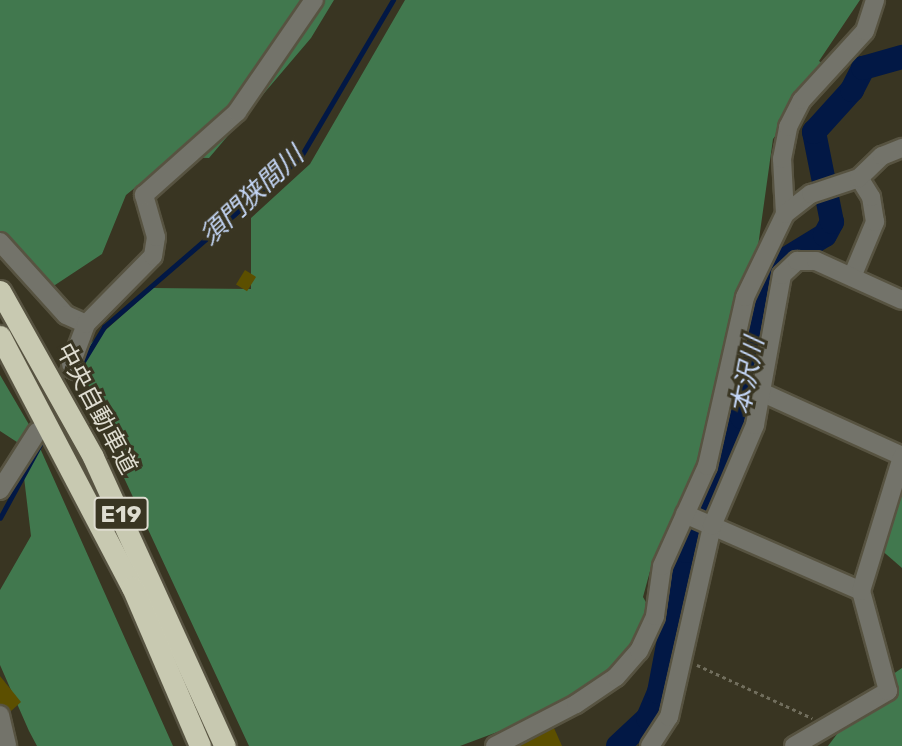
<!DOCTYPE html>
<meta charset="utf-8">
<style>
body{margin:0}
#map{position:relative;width:902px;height:746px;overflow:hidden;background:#393522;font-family:Rubik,"Noto Sans JP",sans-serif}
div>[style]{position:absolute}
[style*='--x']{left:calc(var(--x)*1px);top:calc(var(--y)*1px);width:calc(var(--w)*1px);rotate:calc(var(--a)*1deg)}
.forest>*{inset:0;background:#41784e}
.stream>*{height:4.5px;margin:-2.25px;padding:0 2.25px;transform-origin:2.25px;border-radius:2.25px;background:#021845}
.river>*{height:24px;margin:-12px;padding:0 12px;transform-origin:12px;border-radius:12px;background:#021845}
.building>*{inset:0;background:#5c4f00;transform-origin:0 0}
.minor-tunnel>*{height:18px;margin-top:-9px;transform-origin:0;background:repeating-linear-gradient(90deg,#524e3c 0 18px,transparent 0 27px)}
.path>*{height:2.5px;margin-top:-1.25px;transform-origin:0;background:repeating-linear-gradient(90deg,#716e5d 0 3.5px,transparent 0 7px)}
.roads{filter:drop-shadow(2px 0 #575341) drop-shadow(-2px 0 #575341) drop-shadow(0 2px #575341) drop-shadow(0 -2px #575341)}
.minor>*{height:18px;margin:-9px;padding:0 9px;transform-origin:9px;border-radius:9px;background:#73736a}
.highway>*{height:21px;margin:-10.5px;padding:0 10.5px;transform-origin:10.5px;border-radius:10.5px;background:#c8c9b1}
span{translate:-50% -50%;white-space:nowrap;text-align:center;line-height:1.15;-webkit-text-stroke:6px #393522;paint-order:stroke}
.shield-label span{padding:2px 5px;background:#393522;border:2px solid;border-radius:5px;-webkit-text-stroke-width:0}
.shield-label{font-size:23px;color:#dedcd0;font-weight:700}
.street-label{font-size:24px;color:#dedcd0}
.water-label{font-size:26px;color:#c4d6f6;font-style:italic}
</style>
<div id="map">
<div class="forest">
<i style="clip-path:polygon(0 0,334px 0,311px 38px,209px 158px,173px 157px,126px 195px,102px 254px,49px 289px,0 240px)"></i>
<i style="clip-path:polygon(405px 0,860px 0,819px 61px,828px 67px,773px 139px,754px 275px,697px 464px,653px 560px,643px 597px,655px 618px,641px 653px,577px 702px,460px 746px,249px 746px,91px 407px,82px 351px,153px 288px,251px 289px,251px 218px,310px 164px)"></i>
<i style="clip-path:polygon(0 375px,31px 428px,173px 746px,37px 746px,29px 731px,0 665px,0 590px,31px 536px,20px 444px,0 431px)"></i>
<i style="clip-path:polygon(902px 460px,902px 568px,879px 548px)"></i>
<i style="clip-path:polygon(902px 668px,902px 746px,828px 746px,871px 689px)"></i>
</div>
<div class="stream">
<i style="--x:79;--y:368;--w:48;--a:-58.6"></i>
<i style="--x:104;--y:327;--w:259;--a:-40.8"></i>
<i style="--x:300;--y:158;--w:183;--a:-59.5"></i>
<i style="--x:0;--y:518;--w:88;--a:-61.4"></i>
</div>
<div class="river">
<i style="--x:618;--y:746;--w:41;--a:-43"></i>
<i style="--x:648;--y:718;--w:28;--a:-67"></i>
<i style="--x:659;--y:692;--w:144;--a:-79.2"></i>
<i style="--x:686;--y:551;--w:145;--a:-67.3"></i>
<i style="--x:742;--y:417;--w:134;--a:-80.1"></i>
<i style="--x:765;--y:285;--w:23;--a:-61"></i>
<i style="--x:776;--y:265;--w:57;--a:-31.5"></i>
<i style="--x:825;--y:235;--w:15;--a:-62"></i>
<i style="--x:832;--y:222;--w:92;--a:-101.3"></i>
<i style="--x:814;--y:132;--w:57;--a:-47.9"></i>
<i style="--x:852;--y:90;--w:25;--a:-63"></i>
<i style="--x:863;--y:68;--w:41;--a:-15.8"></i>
</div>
<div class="building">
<i style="left:245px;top:270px;width:13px;height:17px;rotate:32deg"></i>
<i style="clip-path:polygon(0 676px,21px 702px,11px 711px,0 704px)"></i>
<i style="clip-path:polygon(554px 728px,562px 746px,520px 746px)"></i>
</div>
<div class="minor-tunnel">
<i style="--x:40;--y:426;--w:69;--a:-63.4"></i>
</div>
<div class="path">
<i style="--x:697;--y:665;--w:127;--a:24.7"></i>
</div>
<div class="roads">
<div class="minor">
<i style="--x:785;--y:214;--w:55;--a:-93.1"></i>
<i style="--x:782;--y:159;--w:33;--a:-79"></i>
<i style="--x:788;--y:127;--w:30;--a:-63"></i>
<i style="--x:802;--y:100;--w:93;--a:-47.6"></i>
<i style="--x:865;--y:31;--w:33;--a:-72"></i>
<i style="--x:0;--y:242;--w:98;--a:47.9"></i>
<i style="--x:66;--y:315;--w:22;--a:24"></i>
<i style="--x:852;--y:277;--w:60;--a:-67.3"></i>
<i style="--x:875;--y:222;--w:25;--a:-99"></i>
<i style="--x:871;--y:197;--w:22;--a:-122"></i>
<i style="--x:71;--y:364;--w:43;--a:-69.4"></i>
<i style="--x:86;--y:324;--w:95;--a:-45.4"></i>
<i style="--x:153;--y:256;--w:19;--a:-81"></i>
<i style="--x:156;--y:237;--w:44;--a:-105.9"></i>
<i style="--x:144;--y:195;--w:125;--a:-41.7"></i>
<i style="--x:237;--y:112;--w:136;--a:-55.5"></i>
<i style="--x:761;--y:392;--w:155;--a:24.4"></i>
<i style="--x:0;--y:490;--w:69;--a:-57.5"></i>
<i style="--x:685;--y:514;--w:192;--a:23.6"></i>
<i style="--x:0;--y:715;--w:32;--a:77"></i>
<i style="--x:495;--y:746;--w:91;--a:-27.4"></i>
<i style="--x:576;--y:704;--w:48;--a:-34"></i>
<i style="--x:616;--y:677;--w:35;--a:-49"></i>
<i style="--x:639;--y:651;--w:38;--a:-65"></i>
<i style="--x:655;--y:616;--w:50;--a:-82"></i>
<i style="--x:662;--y:566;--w:110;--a:-65.8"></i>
<i style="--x:707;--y:466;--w:173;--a:-77.3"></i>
<i style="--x:745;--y:297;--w:92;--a:-64.3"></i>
<i style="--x:785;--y:214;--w:33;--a:-38"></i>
<i style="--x:811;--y:194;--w:51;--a:-18.4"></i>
<i style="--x:859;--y:178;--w:32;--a:-44"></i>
<i style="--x:882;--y:156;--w:22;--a:-22"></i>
<i style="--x:650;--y:746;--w:35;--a:-57"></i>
<i style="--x:669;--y:717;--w:196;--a:-77.3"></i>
<i style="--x:712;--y:526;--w:110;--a:-66.9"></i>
<i style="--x:755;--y:425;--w:152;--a:-79.8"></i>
<i style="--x:782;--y:275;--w:21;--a:-43"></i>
<i style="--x:797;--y:261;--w:19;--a:0"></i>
<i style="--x:816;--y:261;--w:94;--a:24.4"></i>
<i style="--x:794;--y:746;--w:109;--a:-30.3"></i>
<i style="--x:888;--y:691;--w:104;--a:-105.1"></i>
<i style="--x:861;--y:591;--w:140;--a:-73"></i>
</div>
<div class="highway">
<i style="--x:0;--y:291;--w:190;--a:60.7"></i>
<i style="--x:93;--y:457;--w:318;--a:65.5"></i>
<i style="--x:0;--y:336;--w:284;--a:62.3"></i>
<i style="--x:132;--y:587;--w:173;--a:66.8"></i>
</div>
</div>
<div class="shield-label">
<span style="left:121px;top:514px">E19</span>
</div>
<div class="street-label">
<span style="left:96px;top:409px;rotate:62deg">中央自動車道</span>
</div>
<div class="water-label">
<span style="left:252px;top:196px;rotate:-43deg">須門狭間川</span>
<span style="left:748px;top:376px;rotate:-79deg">本沢川</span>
</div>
</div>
